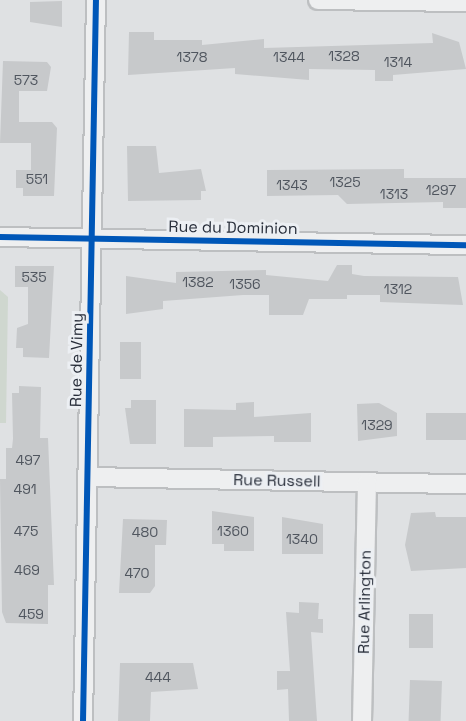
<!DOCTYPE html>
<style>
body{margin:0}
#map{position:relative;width:466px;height:721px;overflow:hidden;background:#dfe1e3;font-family:"Space Grotesk",sans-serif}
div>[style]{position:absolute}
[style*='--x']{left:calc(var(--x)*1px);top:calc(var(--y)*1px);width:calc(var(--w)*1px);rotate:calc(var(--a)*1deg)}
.green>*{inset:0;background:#cfd7cf}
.building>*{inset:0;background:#c7c9cb;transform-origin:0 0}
.roads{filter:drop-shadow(2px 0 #bdbfc1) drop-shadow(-2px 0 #bdbfc1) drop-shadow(0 2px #bdbfc1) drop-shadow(0 -2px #bdbfc1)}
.minor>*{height:18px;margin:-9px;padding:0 9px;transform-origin:9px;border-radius:9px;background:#eeeff0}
.cycleway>*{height:6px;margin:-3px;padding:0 3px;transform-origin:3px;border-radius:3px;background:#0057b8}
span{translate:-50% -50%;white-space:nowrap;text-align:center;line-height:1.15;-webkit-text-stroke:6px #eceff3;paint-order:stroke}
.number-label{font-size:14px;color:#50565f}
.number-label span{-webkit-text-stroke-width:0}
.street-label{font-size:16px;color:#282e3a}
</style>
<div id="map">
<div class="green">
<i style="clip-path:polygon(0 290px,8px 297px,6px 423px,0 423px)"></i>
</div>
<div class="building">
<i style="clip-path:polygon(62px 1px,62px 27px,30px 22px,30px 2px)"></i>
<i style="clip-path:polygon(129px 32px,154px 32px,154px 40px,202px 40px,202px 45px,264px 39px,264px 48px,433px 43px,432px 33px,459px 42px,466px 69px,393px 75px,393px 81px,375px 81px,375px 70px,309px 69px,309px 80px,235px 74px,235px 68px,128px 75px)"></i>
<i style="clip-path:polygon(3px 61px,47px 62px,51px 67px,47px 91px,19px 91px,19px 122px,52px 122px,57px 128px,54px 196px,23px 196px,23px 188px,16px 188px,16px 170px,31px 170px,31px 143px,0 143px)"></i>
<i style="clip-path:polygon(127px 146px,156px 146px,159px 173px,201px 169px,206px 191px,201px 191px,201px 200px,128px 201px)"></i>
<i style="clip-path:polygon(404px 169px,404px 178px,466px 178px,466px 208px,443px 208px,443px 202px,347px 204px,338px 195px,267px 196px,267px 170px)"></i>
<i style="clip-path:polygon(337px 265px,352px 265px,352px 274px,364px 276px,458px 277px,463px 305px,380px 302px,380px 295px,347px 295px,347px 299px,309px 299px,303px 315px,269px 315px,269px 295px,243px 295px,163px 301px,163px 309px,126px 314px,126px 276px,176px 283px,176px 272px,266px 270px,266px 275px,328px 281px)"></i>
<i style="clip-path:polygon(15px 266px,54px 266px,49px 358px,23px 357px,23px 348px,16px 348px,17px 328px,28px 324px,28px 287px,15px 287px)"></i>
<i style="left:120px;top:342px;width:21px;height:37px"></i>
<i style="clip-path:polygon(19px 386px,41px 387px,40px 438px,48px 438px,54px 585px,48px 585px,48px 624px,6px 623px,2px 612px,0 479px,6px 479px,6px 448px,12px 448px,13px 439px,12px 393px,19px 393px)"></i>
<i style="clip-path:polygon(131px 400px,156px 400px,156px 444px,130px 444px,125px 408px,131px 408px)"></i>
<i style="clip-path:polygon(254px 402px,254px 417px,311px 413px,311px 442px,274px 442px,274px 436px,213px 437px,213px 447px,184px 447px,184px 409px,236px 410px,236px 403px)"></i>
<i style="clip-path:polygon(379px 403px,397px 413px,397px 436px,358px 441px,357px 404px)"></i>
<i style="left:426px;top:413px;width:40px;height:27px"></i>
<i style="clip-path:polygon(212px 511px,254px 517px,254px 551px,224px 551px,224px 544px,212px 544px)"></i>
<i style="clip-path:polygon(435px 512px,436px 517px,466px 517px,466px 568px,411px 571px,405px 545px,411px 513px)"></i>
<i style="clip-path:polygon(282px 517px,323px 524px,323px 554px,282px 554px)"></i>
<i style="clip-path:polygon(123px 519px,167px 520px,166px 545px,155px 545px,155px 586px,150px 593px,119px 593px)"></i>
<i style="clip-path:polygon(299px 602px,319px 603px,318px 619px,323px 619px,323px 633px,311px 632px,317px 721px,289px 721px,288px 689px,277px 690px,277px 671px,290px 671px,286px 612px,299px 613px)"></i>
<i style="left:409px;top:614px;width:24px;height:34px"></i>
<i style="clip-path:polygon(120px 663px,193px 663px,198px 689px,151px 692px,150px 721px,118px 721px)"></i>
<i style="left:410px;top:680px;width:32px;height:41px;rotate:2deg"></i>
</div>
<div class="roads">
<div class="minor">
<i style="--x:318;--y:0;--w:148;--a:0.8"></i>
<i style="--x:0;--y:237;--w:466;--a:1"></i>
<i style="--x:89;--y:477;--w:377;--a:1.1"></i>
<i style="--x:83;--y:721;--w:721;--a:-88.97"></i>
<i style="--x:362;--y:721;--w:238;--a:-88.8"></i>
</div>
</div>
<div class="cycleway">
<i style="--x:0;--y:237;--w:466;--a:1"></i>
<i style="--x:83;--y:721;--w:721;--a:-88.97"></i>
</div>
<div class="number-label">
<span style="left:344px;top:56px">1328</span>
<span style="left:192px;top:57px">1378</span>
<span style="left:289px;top:57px">1344</span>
<span style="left:398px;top:62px">1314</span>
<span style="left:26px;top:80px">573</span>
<span style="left:37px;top:179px">551</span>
<span style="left:345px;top:182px">1325</span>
<span style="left:292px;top:185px">1343</span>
<span style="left:441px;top:190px">1297</span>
<span style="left:394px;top:194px">1313</span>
<span style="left:34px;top:277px">535</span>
<span style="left:198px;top:282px">1382</span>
<span style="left:245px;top:284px">1356</span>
<span style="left:398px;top:289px">1312</span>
<span style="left:377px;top:425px">1329</span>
<span style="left:28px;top:460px">497</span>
<span style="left:25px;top:489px">491</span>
<span style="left:26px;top:531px">475</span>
<span style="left:233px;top:531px">1360</span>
<span style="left:145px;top:532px">480</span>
<span style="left:302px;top:539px">1340</span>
<span style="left:27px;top:570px">469</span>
<span style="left:137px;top:573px">470</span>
<span style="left:31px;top:614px">459</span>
<span style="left:158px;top:677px">444</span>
</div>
<div class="street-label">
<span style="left:233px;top:228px;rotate:1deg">Rue du Dominion</span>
<span style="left:77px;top:360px;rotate:-89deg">Rue de Vimy</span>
<span style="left:277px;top:481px;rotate:1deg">Rue Russell</span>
<span style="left:365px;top:602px;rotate:-89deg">Rue Arlington</span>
</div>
</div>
